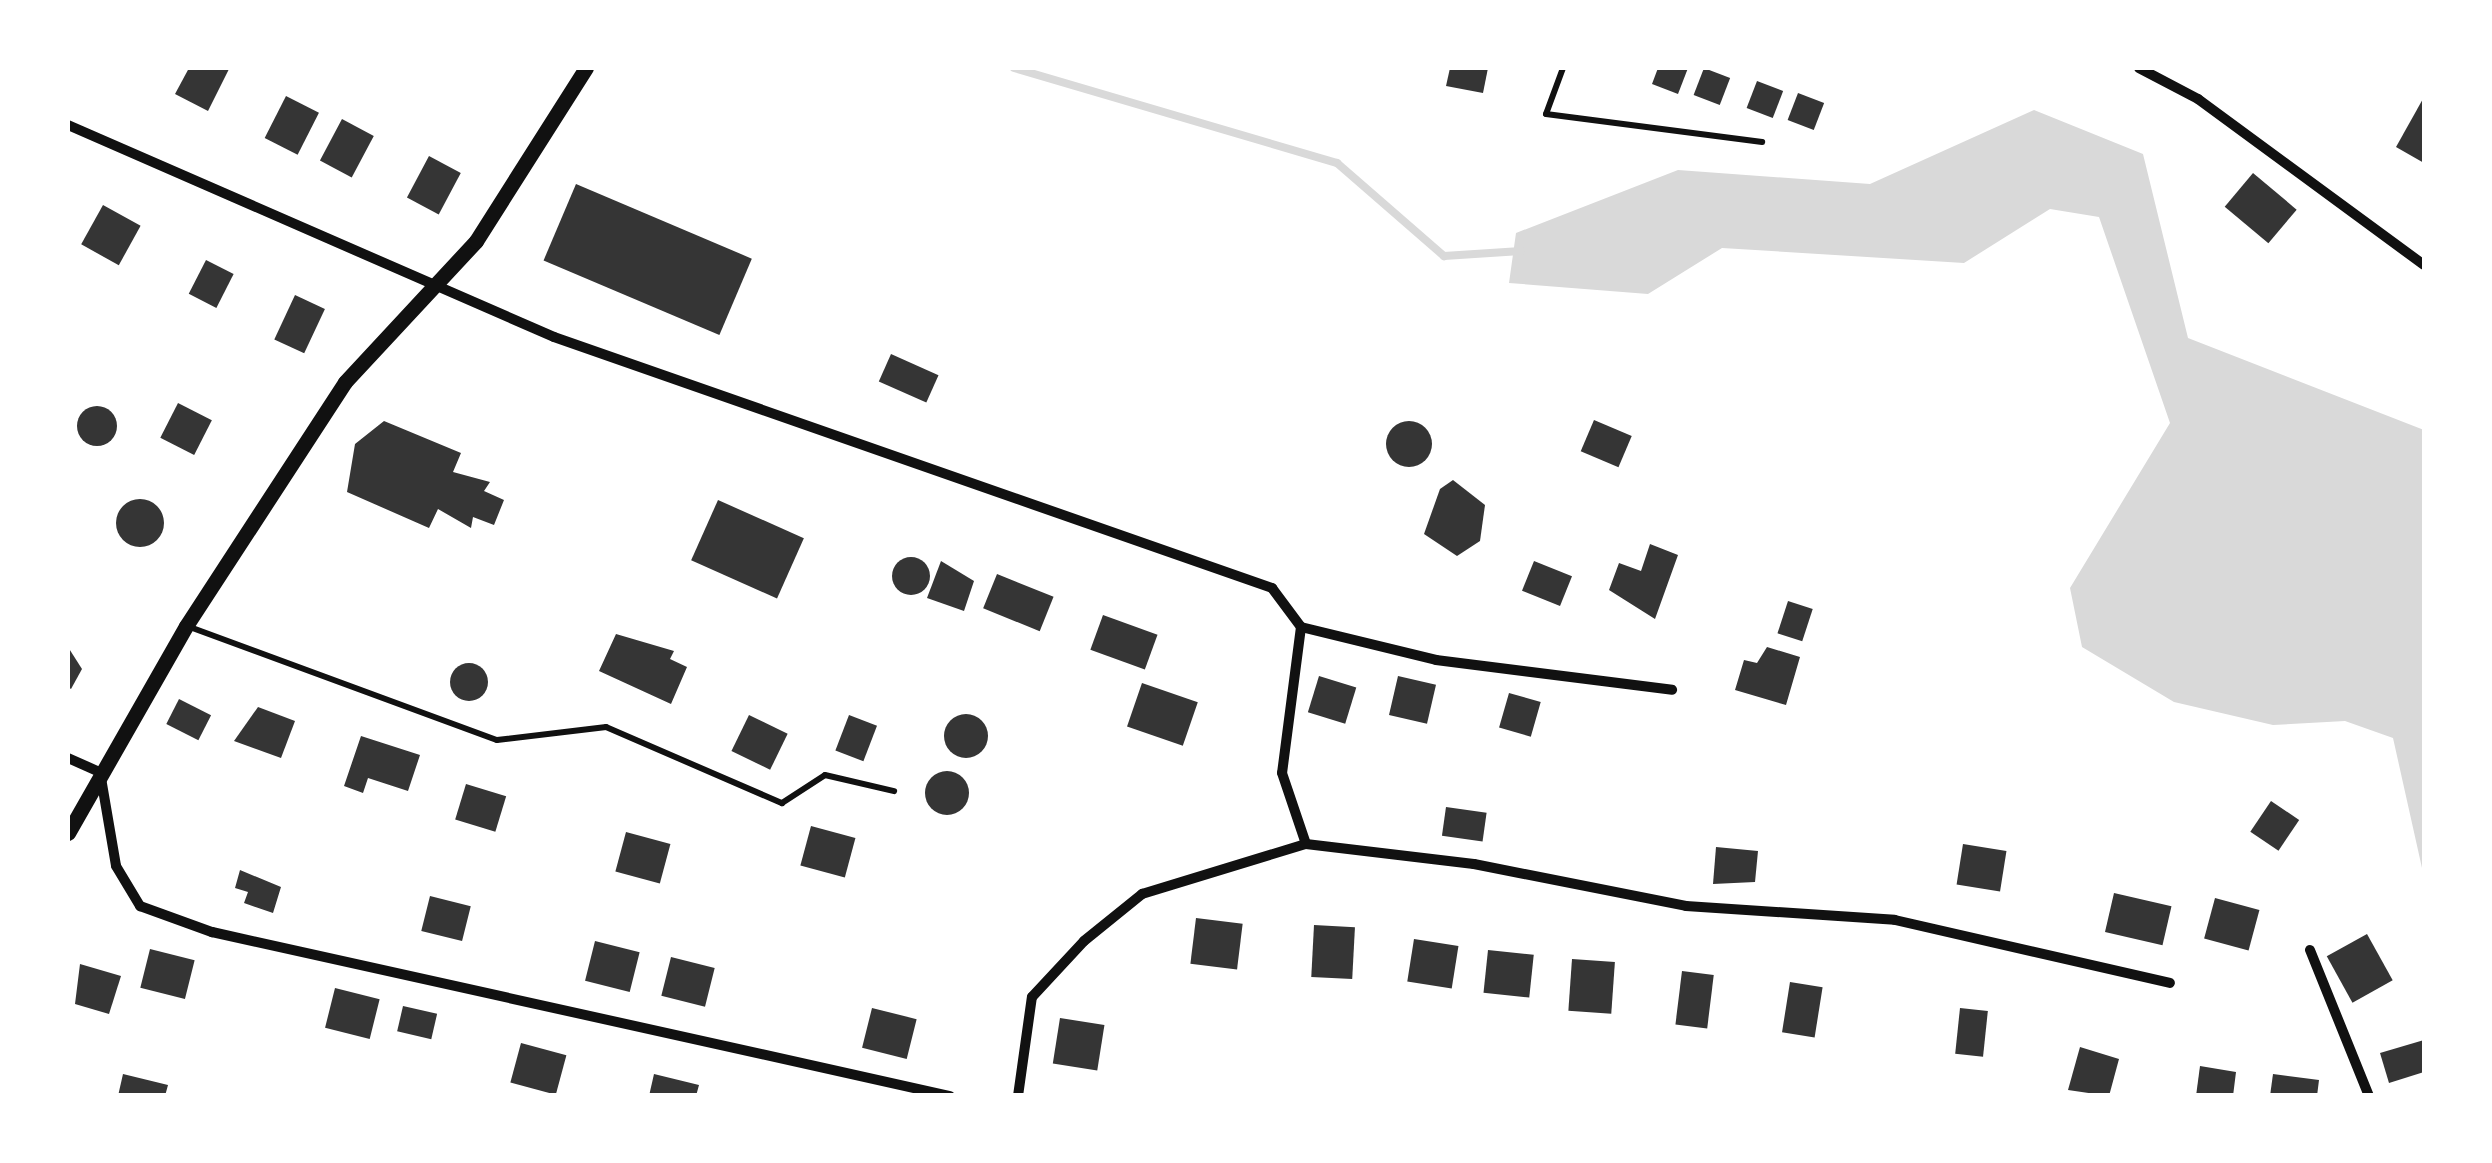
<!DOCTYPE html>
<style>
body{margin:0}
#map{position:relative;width:2492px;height:1163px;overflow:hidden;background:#fff;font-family:"Noto Sans",sans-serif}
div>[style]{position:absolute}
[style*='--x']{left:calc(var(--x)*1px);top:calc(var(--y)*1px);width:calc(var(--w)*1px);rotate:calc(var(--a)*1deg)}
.water>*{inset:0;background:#d9d9d9}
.stream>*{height:8px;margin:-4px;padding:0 4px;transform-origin:4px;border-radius:4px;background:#d9d9d9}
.building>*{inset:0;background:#353535;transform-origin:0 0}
.round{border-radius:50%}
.service>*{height:6px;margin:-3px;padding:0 3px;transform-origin:3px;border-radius:3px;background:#111}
.minor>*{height:10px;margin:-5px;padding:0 5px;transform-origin:5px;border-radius:5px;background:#111}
.tertiary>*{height:15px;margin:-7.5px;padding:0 7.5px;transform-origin:7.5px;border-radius:7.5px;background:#111}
span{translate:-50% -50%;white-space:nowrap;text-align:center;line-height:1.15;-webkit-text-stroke:10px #fff;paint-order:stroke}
.frame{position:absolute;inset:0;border:70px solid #fff;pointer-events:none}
</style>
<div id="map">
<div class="water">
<i style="clip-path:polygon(2034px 110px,2143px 154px,2188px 338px,2424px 430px,2424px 877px,2393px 738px,2345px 721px,2273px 725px,2174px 702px,2082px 647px,2070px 588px,2170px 423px,2099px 217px,2050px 209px,1964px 263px,1722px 248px,1648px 294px,1509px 283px,1516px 233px,1678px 170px,1870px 184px)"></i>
</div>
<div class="stream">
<i style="--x:1014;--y:68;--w:337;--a:16.4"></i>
<i style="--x:1337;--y:163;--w:142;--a:41"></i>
<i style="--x:1444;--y:256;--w:77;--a:-3.7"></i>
</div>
<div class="building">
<i style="clip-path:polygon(189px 68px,229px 69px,208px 111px,175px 94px)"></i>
<i style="clip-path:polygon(1450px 68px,1488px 68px,1483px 93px,1446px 86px)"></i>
<i style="clip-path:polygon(1658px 68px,1688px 68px,1678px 94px,1652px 84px)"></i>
<i style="left:1704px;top:68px;width:28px;height:29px;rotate:21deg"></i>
<i style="left:1757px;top:81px;width:28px;height:29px;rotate:21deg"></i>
<i style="left:1798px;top:93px;width:28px;height:29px;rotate:21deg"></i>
<i style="left:286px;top:96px;width:37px;height:47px;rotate:27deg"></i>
<i style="clip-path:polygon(2424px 97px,2424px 163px,2396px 147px)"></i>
<i style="left:342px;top:119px;width:36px;height:47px;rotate:28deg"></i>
<i style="left:429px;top:156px;width:36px;height:47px;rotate:28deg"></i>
<i style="left:2253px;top:173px;width:57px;height:44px;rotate:40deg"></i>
<i style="left:576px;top:184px;width:191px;height:83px;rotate:23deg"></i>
<i style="left:103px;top:205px;width:43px;height:45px;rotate:29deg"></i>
<i style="left:206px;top:260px;width:31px;height:38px;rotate:27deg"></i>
<i style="left:295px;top:295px;width:33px;height:49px;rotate:25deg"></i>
<i style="left:891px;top:354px;width:52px;height:30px;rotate:24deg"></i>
<i style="left:178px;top:403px;width:38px;height:39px;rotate:27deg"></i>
<i class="round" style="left:77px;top:406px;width:40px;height:40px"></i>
<i style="left:1594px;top:420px;width:41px;height:34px;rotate:23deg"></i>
<i class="round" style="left:1386px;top:421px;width:46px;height:46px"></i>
<i style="clip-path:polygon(384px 421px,461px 453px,453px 472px,490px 482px,484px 491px,504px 500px,494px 525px,473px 517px,471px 528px,438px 509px,429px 528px,347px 492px,355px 444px)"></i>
<i style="clip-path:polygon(1453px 480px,1485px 505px,1480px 541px,1457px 556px,1424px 534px,1440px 489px)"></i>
<i class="round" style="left:116px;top:499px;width:48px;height:48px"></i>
<i style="left:718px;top:500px;width:94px;height:66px;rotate:24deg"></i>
<i style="clip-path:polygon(1650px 544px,1678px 555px,1655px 619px,1609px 590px,1619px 563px,1641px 571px)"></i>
<i class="round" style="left:892px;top:557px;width:38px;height:38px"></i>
<i style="clip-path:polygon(941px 561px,974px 581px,964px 611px,927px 598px)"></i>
<i style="left:1534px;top:561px;width:41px;height:32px;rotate:22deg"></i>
<i style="left:997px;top:574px;width:61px;height:37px;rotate:22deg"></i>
<i style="left:1788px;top:601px;width:26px;height:34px;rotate:18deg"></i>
<i style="left:1103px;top:615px;width:58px;height:37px;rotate:20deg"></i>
<i style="clip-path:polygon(616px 634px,674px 651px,670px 659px,687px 667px,671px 704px,599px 671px)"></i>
<i style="clip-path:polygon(68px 647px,82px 669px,71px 689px,68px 687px)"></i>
<i style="clip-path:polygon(1767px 647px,1800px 657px,1786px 705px,1735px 690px,1744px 660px,1757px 663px)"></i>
<i class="round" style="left:450px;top:663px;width:38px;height:38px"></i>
<i style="left:1319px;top:676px;width:39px;height:38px;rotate:17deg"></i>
<i style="left:1398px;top:676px;width:39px;height:40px;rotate:13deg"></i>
<i style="left:1142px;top:683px;width:59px;height:46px;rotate:19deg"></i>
<i style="left:1509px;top:693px;width:33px;height:36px;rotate:16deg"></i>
<i style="left:179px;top:699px;width:36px;height:28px;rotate:27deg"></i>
<i style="clip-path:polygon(258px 707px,295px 721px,281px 758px,234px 741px)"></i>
<i class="round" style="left:944px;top:714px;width:44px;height:44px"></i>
<i style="left:749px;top:715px;width:43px;height:40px;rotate:26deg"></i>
<i style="left:849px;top:715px;width:30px;height:38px;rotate:21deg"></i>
<i style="clip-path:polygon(361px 736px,420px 755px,408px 791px,368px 778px,363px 793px,344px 786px)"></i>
<i class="round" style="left:925px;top:771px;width:44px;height:44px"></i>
<i style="left:466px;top:784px;width:42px;height:37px;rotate:17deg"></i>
<i style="left:2271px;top:801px;width:34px;height:37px;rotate:34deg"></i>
<i style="left:1446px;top:807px;width:41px;height:29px;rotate:8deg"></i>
<i style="left:811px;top:826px;width:46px;height:41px;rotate:15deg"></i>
<i style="left:626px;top:832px;width:46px;height:41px;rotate:15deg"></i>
<i style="left:1963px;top:844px;width:44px;height:41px;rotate:9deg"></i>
<i style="clip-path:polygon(1716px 847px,1758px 851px,1755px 882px,1713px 884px)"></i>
<i style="clip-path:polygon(240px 870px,281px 887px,273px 913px,244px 903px,248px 892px,235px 888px)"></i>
<i style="left:2114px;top:893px;width:59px;height:40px;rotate:13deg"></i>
<i style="left:430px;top:896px;width:42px;height:36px;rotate:14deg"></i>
<i style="left:2215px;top:898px;width:46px;height:42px;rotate:15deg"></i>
<i style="left:1196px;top:918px;width:47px;height:46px;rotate:7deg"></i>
<i style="left:1314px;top:925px;width:41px;height:52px;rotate:3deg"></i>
<i style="left:2367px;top:934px;width:53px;height:46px;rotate:61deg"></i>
<i style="left:1414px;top:939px;width:45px;height:43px;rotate:9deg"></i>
<i style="left:595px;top:941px;width:46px;height:41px;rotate:14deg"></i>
<i style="left:150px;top:949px;width:46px;height:40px;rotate:14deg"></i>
<i style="left:1488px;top:950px;width:46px;height:43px;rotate:6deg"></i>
<i style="left:671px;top:957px;width:45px;height:40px;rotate:14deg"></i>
<i style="left:1572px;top:959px;width:43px;height:52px;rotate:4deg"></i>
<i style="clip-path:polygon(80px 964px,121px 976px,109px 1014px,75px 1004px)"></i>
<i style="left:1682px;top:971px;width:32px;height:54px;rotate:7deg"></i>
<i style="left:1790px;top:982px;width:33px;height:51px;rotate:9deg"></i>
<i style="left:335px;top:988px;width:46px;height:41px;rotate:14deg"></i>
<i style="left:403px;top:1006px;width:35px;height:26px;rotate:13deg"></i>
<i style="left:872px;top:1008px;width:46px;height:41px;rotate:14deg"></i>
<i style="left:1960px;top:1008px;width:28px;height:46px;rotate:6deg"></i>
<i style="left:1060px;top:1018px;width:45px;height:46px;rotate:9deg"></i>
<i style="clip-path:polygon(2424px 1040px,2424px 1072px,2389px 1083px,2380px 1053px)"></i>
<i style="left:521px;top:1043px;width:47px;height:41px;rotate:15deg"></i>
<i style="clip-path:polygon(2080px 1047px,2119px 1059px,2109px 1096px,2068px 1090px)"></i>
<i style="clip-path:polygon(2200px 1066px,2236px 1072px,2233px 1096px,2196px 1096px)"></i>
<i style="clip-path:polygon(123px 1074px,168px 1085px,165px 1096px,118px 1096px)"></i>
<i style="clip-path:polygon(654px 1074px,699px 1085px,696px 1096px,649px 1096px)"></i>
<i style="clip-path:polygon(2273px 1074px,2319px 1080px,2317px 1096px,2270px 1096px)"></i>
</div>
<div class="service">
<i style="--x:1563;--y:68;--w:49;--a:110.3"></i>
<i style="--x:1546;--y:114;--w:218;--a:7.4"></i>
<i style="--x:187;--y:626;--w:330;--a:20.2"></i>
<i style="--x:497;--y:740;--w:110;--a:-6.8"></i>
<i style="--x:606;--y:727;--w:192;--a:23.4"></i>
<i style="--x:782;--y:803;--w:51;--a:-33.1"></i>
<i style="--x:825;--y:775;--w:71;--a:13.1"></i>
</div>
<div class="minor">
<i style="--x:2139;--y:68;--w:67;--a:27.7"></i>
<i style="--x:2198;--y:99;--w:280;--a:36.3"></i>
<i style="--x:68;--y:125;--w:530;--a:23.57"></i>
<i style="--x:554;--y:337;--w:761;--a:19.27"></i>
<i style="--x:1272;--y:588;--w:49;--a:53.4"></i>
<i style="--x:1301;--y:627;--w:139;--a:13.7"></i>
<i style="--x:1436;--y:660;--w:238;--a:7.2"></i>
<i style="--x:1301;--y:627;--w:147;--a:97.4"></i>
<i style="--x:1282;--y:773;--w:75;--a:71.3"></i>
<i style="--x:1306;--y:844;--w:169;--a:6.8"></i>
<i style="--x:1474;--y:864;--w:216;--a:11.2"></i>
<i style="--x:1686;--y:906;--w:209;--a:3.8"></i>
<i style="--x:1895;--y:920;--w:282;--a:12.9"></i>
<i style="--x:68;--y:758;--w:35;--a:24"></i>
<i style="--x:100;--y:772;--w:95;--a:80.3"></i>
<i style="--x:116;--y:866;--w:47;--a:59"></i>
<i style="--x:140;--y:906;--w:77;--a:19.9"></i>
<i style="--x:212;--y:932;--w:756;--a:12.53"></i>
<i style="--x:2310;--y:950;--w:157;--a:68"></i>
<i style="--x:1018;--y:1096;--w:100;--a:-82"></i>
<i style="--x:1032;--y:997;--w:76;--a:-47.1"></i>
<i style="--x:1084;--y:941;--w:75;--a:-39"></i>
<i style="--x:1142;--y:894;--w:171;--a:-17"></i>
</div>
<div class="tertiary">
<i style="--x:68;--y:833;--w:238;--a:-60.3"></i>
<i style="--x:186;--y:626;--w:291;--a:-56.9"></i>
<i style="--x:345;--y:382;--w:192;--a:-47.1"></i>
<i style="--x:476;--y:241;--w:205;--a:-57.6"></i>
</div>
<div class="frame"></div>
</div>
